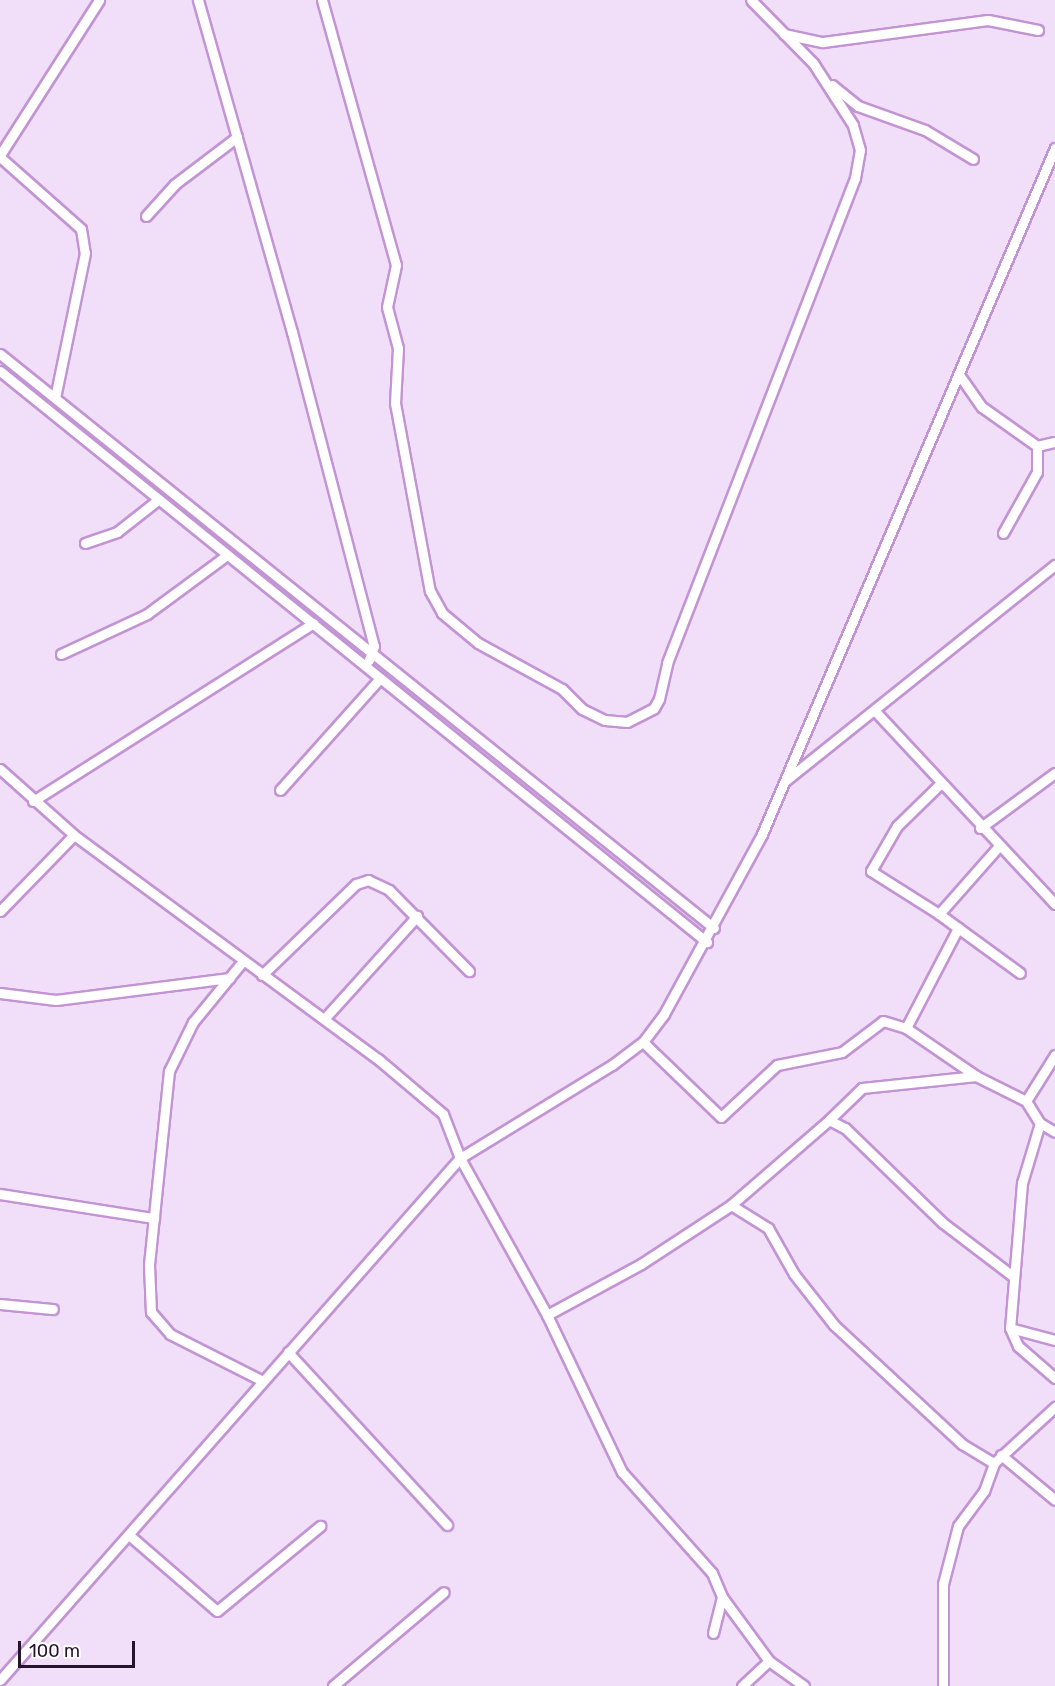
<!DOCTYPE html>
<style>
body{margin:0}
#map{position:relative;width:1055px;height:1686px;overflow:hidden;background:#f1def9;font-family:Rubik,sans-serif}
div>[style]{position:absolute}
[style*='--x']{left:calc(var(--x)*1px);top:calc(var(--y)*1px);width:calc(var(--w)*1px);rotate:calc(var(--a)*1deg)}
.roads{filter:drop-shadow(2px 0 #c394d4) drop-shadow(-2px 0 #c394d4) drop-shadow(0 2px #c394d4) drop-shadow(0 -2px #c394d4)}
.minor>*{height:9px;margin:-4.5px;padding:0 4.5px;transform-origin:4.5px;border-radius:4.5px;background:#fff}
span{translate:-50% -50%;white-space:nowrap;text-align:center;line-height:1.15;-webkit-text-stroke:4.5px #fff;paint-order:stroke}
.scale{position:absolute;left:18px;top:1641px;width:117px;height:27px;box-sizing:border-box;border:3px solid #26142c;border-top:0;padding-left:8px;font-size:18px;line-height:21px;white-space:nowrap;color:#26142c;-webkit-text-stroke:4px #fff;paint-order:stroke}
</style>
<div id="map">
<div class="roads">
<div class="minor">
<i style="--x:198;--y:0;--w:345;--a:74.2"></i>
<i style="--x:292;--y:332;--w:325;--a:75.4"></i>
<i style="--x:374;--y:646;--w:15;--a:110"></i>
<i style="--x:322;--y:0;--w:275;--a:74.4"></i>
<i style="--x:396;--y:265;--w:43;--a:102.1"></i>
<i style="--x:387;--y:307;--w:42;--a:75"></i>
<i style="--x:398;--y:348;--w:55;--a:93.1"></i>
<i style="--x:395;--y:403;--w:191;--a:79.5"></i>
<i style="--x:430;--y:591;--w:25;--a:61"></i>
<i style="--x:442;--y:613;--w:47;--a:39.8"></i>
<i style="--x:478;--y:643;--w:96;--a:28.7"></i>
<i style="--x:562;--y:689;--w:28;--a:45"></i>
<i style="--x:582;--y:709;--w:25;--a:26"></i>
<i style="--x:605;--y:720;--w:22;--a:5"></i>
<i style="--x:627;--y:722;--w:30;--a:-27"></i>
<i style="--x:654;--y:708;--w:10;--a:-61"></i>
<i style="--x:659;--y:699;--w:37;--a:-77"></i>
<i style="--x:667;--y:663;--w:520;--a:-68.81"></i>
<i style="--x:855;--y:178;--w:28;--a:-80"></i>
<i style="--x:860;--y:150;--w:26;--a:-106"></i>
<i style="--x:853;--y:125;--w:74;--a:-122.8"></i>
<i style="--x:813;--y:63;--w:88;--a:-134.5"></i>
<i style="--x:784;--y:34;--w:40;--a:12"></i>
<i style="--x:823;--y:42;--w:166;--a:-7.6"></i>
<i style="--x:988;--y:20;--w:51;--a:11.3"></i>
<i style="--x:832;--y:85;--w:33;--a:39"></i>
<i style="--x:858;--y:106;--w:71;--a:19.7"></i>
<i style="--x:925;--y:130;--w:56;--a:31.1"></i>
<i style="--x:0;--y:155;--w:184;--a:-57.4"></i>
<i style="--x:0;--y:157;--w:108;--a:41.6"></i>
<i style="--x:81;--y:229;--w:24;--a:81"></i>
<i style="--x:85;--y:253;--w:148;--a:101.7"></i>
<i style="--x:146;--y:216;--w:43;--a:-47.8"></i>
<i style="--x:175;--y:184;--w:78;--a:-37.2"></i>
<i style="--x:0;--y:354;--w:916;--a:38.8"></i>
<i style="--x:0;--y:371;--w:909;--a:38.93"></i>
<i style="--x:960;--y:376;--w:38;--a:55"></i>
<i style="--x:982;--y:407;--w:67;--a:35.3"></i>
<i style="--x:1037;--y:446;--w:18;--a:-13"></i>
<i style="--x:1003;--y:533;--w:70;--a:-60.9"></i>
<i style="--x:1037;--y:472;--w:26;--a:-90"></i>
<i style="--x:85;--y:543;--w:34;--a:-19"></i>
<i style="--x:117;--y:532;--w:53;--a:-38.2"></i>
<i style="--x:61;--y:654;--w:95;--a:-24.9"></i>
<i style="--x:147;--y:614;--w:99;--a:-36.4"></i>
<i style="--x:875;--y:711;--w:264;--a:47"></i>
<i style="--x:0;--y:769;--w:99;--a:41.7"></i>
<i style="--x:74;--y:835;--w:378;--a:36.4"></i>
<i style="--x:378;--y:1059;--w:85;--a:40.2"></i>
<i style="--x:443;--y:1114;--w:47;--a:68.9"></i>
<i style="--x:460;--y:1158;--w:179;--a:61"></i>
<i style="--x:547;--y:1315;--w:174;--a:64.5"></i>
<i style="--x:622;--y:1472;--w:135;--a:48.3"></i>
<i style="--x:712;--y:1573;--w:26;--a:67"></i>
<i style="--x:722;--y:1597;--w:79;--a:53.7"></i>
<i style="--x:769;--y:1661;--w:43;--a:35.5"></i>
<i style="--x:785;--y:781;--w:346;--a:-38.7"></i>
<i style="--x:940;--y:784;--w:60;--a:135.7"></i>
<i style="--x:897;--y:826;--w:52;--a:120"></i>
<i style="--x:871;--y:871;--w:80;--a:32.3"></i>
<i style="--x:939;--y:914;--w:89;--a:-48.6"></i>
<i style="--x:280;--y:790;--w:150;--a:-48.2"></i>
<i style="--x:33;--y:801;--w:332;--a:-32.4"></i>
<i style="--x:980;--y:828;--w:93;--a:-36.3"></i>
<i style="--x:0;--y:911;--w:106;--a:-45.8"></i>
<i style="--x:939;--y:914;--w:100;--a:36.1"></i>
<i style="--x:243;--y:961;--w:79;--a:129.3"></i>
<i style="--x:193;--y:1022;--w:55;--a:116.1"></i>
<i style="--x:169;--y:1071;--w:195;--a:95.9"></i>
<i style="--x:149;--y:1265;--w:47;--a:87.6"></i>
<i style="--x:151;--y:1312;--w:29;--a:49"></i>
<i style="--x:170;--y:1334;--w:104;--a:26.8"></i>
<i style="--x:262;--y:975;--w:131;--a:-44.1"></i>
<i style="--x:356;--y:884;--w:13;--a:-18"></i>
<i style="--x:368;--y:880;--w:23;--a:25"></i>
<i style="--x:389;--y:890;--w:114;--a:45.4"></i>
<i style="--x:0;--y:993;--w:56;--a:7.1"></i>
<i style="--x:56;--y:1000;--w:175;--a:-7.2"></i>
<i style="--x:324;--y:1019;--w:139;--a:-47.9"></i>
<i style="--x:906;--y:1028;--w:113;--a:-62.5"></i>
<i style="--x:643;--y:1042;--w:108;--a:43.9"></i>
<i style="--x:721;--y:1117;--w:76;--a:-42.9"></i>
<i style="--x:777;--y:1065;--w:66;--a:-11.3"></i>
<i style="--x:842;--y:1052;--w:51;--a:-37.1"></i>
<i style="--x:883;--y:1021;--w:24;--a:17"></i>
<i style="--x:906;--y:1028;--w:85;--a:34.4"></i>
<i style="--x:976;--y:1076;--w:56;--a:26.6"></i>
<i style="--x:1055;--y:1055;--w:54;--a:122.2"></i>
<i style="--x:1026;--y:1101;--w:26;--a:58"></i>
<i style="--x:1040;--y:1123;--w:63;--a:106.7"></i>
<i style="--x:1022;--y:1183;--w:145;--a:94.7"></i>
<i style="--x:1010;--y:1328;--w:20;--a:66"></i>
<i style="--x:1018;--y:1346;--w:49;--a:40.9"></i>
<i style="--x:829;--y:1120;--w:46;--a:-44.1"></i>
<i style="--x:862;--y:1088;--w:115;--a:-6"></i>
<i style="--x:1040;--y:1123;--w:17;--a:31"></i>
<i style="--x:0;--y:1194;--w:156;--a:8.9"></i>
<i style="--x:731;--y:1205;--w:44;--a:31.9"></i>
<i style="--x:768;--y:1228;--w:53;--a:60.5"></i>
<i style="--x:794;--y:1274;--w:65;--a:51.9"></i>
<i style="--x:834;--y:1325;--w:175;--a:42.9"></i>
<i style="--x:962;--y:1444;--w:37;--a:31"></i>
<i style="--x:0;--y:1304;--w:53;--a:5.4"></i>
<i style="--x:547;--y:1315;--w:107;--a:-28.5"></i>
<i style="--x:641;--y:1264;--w:108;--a:-33.2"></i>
<i style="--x:731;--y:1205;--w:130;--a:-40.9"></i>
<i style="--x:829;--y:1120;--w:18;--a:27"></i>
<i style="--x:845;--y:1128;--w:136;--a:44.1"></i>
<i style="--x:943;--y:1223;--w:89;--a:37.3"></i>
<i style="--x:1010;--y:1328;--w:47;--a:14.9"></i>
<i style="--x:288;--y:1352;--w:235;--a:47.4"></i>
<i style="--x:1001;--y:1455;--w:70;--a:39.8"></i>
<i style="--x:129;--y:1535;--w:116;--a:40.8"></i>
<i style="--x:217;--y:1611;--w:134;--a:-39.5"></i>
<i style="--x:713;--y:1633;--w:37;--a:-76"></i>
<i style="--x:0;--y:1680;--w:696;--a:-48.61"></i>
<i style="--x:460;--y:1158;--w:178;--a:-31.5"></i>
<i style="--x:612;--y:1065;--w:39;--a:-37"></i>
<i style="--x:643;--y:1042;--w:35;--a:-53"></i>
<i style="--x:664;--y:1014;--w:205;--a:-61.4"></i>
<i style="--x:762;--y:834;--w:746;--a:-66.87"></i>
<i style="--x:333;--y:1686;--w:145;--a:-40.3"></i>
<i style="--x:742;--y:1686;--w:37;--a:-43"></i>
<i style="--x:943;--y:1686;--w:102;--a:-90"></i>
<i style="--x:943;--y:1584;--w:60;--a:-75.5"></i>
<i style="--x:958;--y:1526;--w:44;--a:-53.4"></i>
<i style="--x:984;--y:1491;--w:30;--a:-70"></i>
<i style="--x:994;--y:1463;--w:83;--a:-42.6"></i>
</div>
</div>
<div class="scale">100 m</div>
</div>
